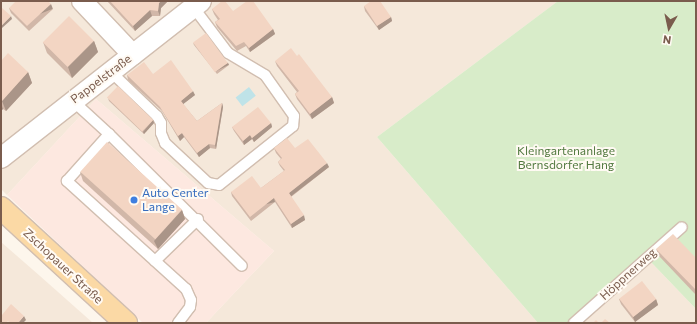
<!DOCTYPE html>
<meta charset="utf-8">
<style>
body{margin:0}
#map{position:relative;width:697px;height:324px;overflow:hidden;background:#fdf6ec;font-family:Commissioner,sans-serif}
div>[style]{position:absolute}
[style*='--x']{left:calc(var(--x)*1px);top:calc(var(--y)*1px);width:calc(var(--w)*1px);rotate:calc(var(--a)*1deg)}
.residential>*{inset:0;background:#f5e8da}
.commercial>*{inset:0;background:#fde8e0}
.green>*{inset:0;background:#d8ecc9}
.water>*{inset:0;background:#bfe3e8;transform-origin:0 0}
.roads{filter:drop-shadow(1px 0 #d1beb0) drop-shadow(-1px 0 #d1beb0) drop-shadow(0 1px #d1beb0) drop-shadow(0 -1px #d1beb0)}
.lane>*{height:10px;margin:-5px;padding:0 5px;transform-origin:5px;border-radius:5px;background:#fff}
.street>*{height:20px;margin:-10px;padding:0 10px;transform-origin:10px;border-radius:10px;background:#fff}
.primary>*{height:22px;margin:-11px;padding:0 11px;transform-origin:11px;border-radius:11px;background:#fbd9a5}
.wall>*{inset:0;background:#d1b7a8}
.shaded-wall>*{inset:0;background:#aa9588;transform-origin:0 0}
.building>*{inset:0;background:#f3d5c3;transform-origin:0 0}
.dots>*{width:11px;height:11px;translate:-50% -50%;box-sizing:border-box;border:2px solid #fffaf3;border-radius:50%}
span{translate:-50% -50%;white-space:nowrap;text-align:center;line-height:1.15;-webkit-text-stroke:4px #fffaf3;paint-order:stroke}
.street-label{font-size:12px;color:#7a5c4d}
.park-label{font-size:12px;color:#537a41}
.shop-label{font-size:12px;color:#366cbe}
.left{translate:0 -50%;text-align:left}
.frame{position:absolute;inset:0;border:2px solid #7a5c4d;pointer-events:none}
.north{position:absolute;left:649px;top:8px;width:40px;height:40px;-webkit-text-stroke:3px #fffaf3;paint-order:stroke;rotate:189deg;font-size:11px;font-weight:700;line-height:16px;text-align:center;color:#7a5c4d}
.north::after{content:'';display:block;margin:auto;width:14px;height:18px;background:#7a5c4d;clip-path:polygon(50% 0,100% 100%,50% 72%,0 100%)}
</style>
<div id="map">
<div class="residential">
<i style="clip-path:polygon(1px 1px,558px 1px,377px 137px,538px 323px,206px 323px,274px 251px,96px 99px,7px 195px,1px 189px)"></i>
<i style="clip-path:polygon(1px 242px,40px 276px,93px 323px,1px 323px)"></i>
<i style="clip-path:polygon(650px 261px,696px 309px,696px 323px,576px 323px)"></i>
</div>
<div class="commercial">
<i style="clip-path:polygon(96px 99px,274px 251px,206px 323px,143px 323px,7px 195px)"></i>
</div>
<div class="green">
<i style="clip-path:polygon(558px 1px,696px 1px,696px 309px,650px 261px,576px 323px,538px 323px,377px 137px)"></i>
</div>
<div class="water">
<i style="left:249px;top:87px;width:11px;height:17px;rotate:52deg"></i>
</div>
<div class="roads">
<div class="lane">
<i style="--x:110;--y:71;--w:65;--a:43.8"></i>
<i style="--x:157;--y:116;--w:8;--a:60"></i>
<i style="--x:161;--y:123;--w:10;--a:90"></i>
<i style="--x:161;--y:133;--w:11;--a:68"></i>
<i style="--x:165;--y:143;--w:59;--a:42.9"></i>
<i style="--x:208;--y:183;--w:11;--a:10"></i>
<i style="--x:219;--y:185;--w:95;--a:-38.6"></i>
<i style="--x:293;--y:126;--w:10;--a:-84"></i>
<i style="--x:294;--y:116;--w:50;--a:-125.3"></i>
<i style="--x:265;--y:75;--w:43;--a:-149.3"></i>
<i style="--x:228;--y:53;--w:56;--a:-127.1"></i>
<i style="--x:73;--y:101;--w:49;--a:42.5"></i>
<i style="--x:155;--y:261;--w:60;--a:-44.3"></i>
<i style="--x:178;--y:323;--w:20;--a:-53"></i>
<i style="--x:190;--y:307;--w:7;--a:-82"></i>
<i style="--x:191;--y:300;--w:12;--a:-114"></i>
<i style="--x:186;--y:289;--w:161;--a:-137.8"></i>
<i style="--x:67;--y:181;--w:63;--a:-48.2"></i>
<i style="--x:109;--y:134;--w:187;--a:44.8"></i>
<i style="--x:574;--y:323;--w:144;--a:-41.6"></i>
</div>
<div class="street">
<i style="--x:82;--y:1;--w:74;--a:46.6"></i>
<i style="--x:1;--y:158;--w:254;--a:-38.1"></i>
</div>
<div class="primary">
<i style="--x:1;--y:208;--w:170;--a:42.6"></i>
</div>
</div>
<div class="wall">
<i style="clip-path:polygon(107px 1px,168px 1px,161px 8px,160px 16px,152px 16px,135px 31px)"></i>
<i style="clip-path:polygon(364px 6px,391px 17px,392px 21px,379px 30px,365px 11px)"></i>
<i style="clip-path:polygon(9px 8px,53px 9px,29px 31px,11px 13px)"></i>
<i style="clip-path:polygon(212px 9px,233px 11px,273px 29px,275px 34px,250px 52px,246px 46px,237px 51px,217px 27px,215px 22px,218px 20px,214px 14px)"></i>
<i style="clip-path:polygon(94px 41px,98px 52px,72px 78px,47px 53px,43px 42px)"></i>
<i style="clip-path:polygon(193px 43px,228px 63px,229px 65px,217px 74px,194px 45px)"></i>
<i style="clip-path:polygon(1px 61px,28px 72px,32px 83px,6px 111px,3px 109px,1px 111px)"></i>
<i style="clip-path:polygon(275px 61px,332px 97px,334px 103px,312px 119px,297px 99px,295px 94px,297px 92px,277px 66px)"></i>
<i style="clip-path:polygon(153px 74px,195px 95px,183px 104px,197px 121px,222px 103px,223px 107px,216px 149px,210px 148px,199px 157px,184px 137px,180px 141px,162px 111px,128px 80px,127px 75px)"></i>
<i style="clip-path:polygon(108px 98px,153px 120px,154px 123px,144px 134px,109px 101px)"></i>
<i style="clip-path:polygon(271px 123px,272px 127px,254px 142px,252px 139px,244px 145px,234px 131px,232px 127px)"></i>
<i style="clip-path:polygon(274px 148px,295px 148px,329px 167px,291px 197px,305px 220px,292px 228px,275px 202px,251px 221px,232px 196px,231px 192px,261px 188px,284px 171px,280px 166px,278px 162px,281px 159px,276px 153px)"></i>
<i style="clip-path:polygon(80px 172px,182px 210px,185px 219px,158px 249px,83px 181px)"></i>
<i style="clip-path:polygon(656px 249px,696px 258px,696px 295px,659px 256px)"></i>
<i style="clip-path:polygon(619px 299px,656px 299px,658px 305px,635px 322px,621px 304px)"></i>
</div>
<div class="shaded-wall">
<i style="clip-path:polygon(161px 1px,168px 1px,161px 8px,160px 16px,158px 11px,159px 3px)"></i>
<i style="left:51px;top:4px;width:5px;height:33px;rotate:68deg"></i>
<i style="clip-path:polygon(150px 10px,152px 16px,135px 31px,133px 26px)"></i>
<i style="clip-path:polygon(11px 16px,12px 19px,2px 28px,1px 26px)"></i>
<i style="clip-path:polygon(391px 17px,392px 21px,379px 30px,377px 26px)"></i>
<i style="clip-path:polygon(273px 29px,275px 34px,250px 52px,249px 48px)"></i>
<i style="clip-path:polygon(94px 41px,98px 52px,72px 78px,68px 67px)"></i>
<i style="left:228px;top:63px;width:2px;height:15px;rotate:63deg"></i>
<i style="clip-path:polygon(28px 72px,32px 83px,6px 111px,2px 101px)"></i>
<i style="clip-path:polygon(193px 91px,195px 95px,182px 105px,181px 101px)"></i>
<i style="clip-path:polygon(332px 97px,334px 103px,312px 119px,310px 114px)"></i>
<i style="clip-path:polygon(1px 103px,3px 109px,1px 111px)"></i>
<i style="clip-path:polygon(222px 103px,223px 107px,216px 149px,215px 145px)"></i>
<i style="clip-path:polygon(153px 120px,154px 123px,144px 134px,143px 132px)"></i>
<i style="clip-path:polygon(271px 123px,272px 127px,254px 142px,252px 138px)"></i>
<i style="clip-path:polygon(182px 133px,184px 137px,180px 141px,178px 136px)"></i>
<i style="clip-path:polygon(250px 135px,252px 139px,244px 145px,243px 141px)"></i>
<i style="clip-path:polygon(209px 144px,210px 148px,199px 157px,197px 153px)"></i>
<i style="clip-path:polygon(327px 163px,329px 167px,290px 197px,289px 193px)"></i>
<i style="left:274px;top:198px;width:4px;height:31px;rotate:76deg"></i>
<i style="clip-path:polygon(182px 210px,185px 219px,158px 249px,154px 241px)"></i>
<i style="clip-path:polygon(304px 215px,305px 220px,292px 228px,291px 224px)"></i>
<i style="clip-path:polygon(656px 299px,658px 305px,635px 322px,633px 317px)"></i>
<i style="clip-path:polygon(24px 316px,26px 320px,23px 323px,18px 323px)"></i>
</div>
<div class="building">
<i style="clip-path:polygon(16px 1px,48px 1px,51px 4px,27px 26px,9px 8px)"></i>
<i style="clip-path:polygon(110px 1px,161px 1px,159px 3px,158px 11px,150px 10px,133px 26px)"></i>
<i style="clip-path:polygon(222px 1px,225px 1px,233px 11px,247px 1px,253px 1px,273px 29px,249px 48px,244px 42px,236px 46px,215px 22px,220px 19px,212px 9px)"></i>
<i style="clip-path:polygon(371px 1px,380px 1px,391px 17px,377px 26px,364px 6px)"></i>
<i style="clip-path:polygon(1px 7px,11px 16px,1px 26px)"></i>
<i style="left:69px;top:16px;width:35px;height:37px;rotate:45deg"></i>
<i style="left:206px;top:33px;width:37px;height:16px;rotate:54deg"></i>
<i style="clip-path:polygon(291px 48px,297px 56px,299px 54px,332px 97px,310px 114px,295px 94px,299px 91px,275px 61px)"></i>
<i style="clip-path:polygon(8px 53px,28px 72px,2px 101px,1px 100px,1px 61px)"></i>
<i style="clip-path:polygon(171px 60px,193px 91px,181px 101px,197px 121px,222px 103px,215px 145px,209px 144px,197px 153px,182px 133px,178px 136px,160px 107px,127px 75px,144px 62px,153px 74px)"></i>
<i style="left:118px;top:86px;width:49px;height:16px;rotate:44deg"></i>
<i style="clip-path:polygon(258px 107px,271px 123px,252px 138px,250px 135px,243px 141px,232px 127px)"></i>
<i style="clip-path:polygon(287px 138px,295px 148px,308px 139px,327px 163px,289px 193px,304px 215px,291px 224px,274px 198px,250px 217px,231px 192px,252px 176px,261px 188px,285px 170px,278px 162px,282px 158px,274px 148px)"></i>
<i style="left:107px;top:142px;width:101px;height:40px;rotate:42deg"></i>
<i style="clip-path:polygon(673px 234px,696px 258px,696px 290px,656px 249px)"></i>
<i style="left:642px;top:281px;width:23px;height:29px;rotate:52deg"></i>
<i style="clip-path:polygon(11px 304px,24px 316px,18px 323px,10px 323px,8px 321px,6px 323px,1px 323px,1px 314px,2px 315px)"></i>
<i style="clip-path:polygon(605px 319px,610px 323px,601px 323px)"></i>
<i style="clip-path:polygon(596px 320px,599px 323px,593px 323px)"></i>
</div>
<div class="dots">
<i style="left:134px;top:200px;background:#3f7fe0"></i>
</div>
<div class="street-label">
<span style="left:101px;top:79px;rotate:-37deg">Pappelstraße</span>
<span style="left:63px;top:266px;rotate:43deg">Zschopauer Straße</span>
<span style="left:628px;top:274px;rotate:-42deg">Höppnerweg</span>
</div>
<div class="park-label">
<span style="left:566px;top:158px">Kleingartenanlage<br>Bernsdorfer Hang</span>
</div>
<div class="shop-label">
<span class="left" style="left:142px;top:200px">Auto Center<br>Lange</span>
</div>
<div class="frame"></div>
<div class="north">N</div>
</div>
